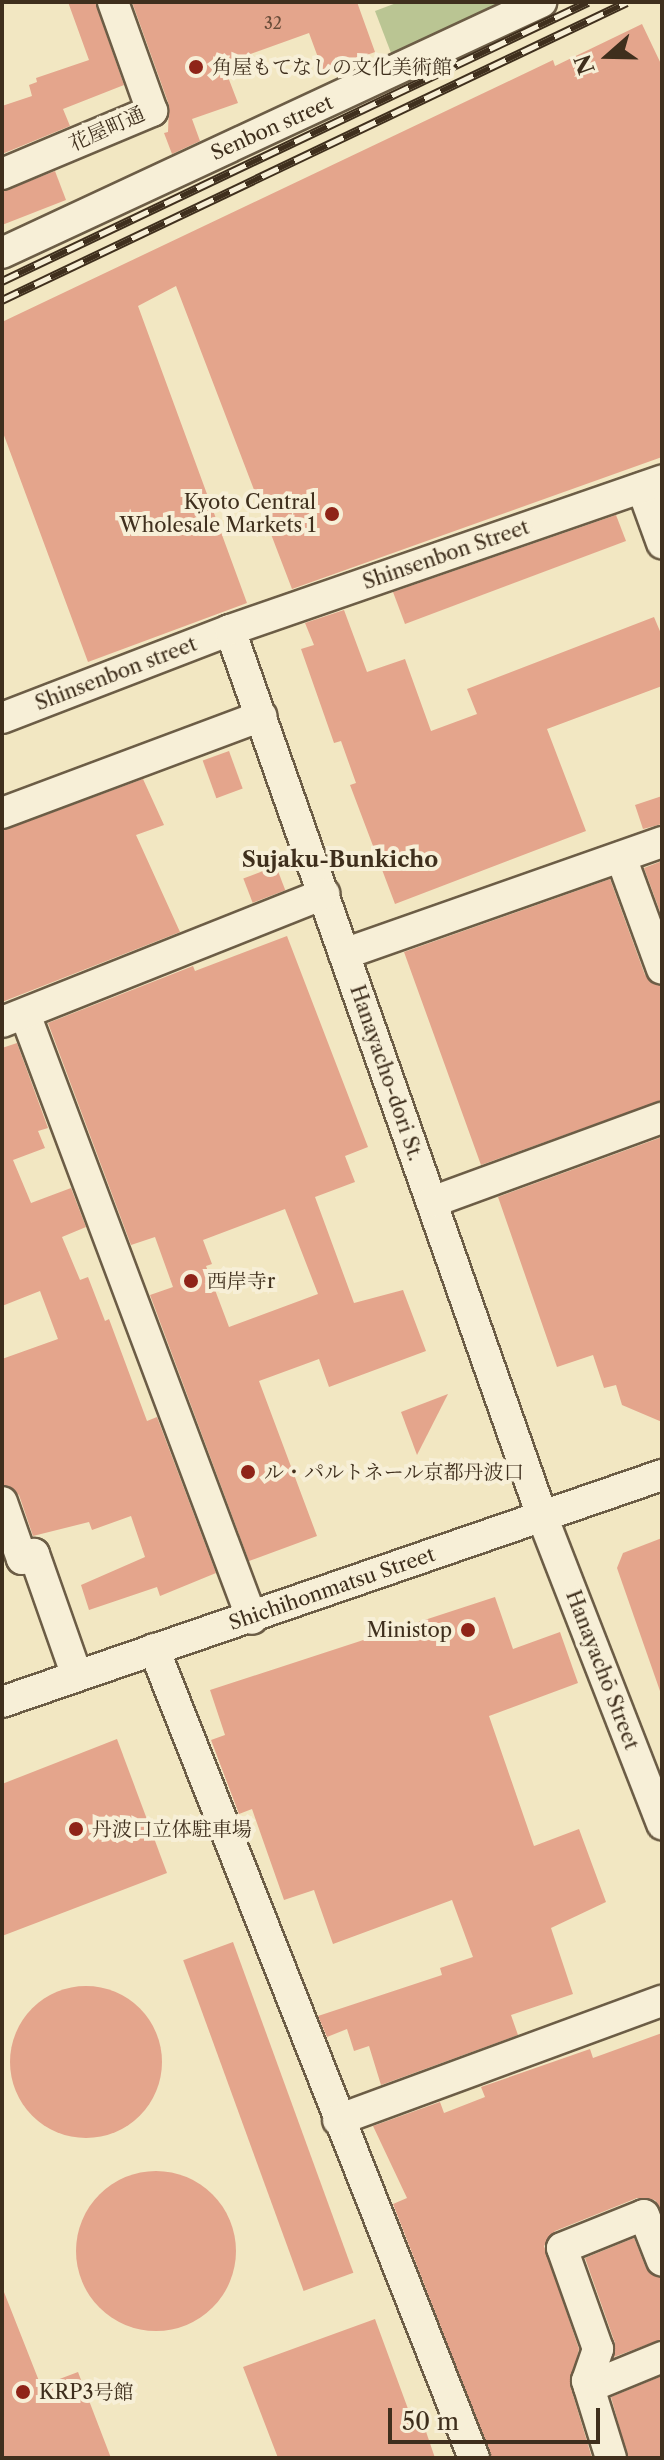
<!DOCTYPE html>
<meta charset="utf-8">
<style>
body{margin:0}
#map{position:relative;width:664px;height:2460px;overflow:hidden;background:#f2e7c2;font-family:"Libre Caslon Text","Noto Serif JP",serif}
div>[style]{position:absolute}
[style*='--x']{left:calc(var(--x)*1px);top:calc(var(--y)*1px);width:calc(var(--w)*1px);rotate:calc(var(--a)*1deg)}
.green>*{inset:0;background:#bac593}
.building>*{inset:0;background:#e4a58c;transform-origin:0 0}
.round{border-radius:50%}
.roads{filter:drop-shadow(2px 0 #6c5d46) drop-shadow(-2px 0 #6c5d46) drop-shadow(0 2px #6c5d46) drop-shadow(0 -2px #6c5d46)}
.minor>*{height:30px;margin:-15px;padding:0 15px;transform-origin:15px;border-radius:15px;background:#f7efd7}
.rail>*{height:9px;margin-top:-4.5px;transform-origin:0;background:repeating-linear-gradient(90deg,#f7efd7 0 18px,#3f2f1d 0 36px);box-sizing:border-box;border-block:2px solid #3f2f1d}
.dots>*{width:22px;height:22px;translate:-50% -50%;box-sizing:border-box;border:4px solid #f7efd7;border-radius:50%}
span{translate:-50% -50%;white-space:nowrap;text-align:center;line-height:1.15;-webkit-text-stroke:8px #f7efd7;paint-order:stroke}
.number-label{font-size:16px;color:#684c39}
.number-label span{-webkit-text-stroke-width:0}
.poi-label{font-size:20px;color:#3f2f1d}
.left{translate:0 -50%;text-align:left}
.right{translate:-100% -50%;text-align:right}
.street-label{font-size:20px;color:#3f2f1d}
.neighbourhood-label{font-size:22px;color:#3f2f1d;font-weight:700}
.frame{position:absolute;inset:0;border:4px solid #3f2f1d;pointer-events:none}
.north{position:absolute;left:568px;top:16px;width:80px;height:80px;-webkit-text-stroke:6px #f7efd7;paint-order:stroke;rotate:250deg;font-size:22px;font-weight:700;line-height:32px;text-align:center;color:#3f2f1d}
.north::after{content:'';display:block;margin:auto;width:28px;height:36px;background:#3f2f1d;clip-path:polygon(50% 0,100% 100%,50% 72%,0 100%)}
.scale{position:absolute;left:388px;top:2408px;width:212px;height:36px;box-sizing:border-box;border:4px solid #3f2f1d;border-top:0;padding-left:10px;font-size:24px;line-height:28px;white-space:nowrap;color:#3f2f1d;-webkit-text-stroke:6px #f7efd7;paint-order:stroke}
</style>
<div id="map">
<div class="green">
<i style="clip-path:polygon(399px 2px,522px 2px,396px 66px,375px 11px)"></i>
</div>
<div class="building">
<i style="clip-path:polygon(68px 2px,95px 2px,124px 85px,63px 109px,70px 126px,2px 154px,2px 106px,32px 96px,29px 85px,37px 82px,36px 78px,89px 60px)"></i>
<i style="clip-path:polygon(132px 2px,357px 2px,375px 52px,323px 71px,309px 33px,234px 60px,239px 73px,228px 77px,238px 103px,192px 119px,200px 141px,172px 154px,164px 133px,168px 132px,169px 105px)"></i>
<i style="clip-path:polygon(642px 24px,662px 66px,662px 457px,292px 589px,176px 286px,138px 306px,247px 603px,88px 662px,2px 430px,2px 322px,553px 60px,555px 66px)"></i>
<i style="clip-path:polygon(55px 171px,66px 200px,2px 225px,2px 192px)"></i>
<i style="clip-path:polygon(616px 515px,626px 541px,405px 624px,393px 592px)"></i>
<i style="clip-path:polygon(344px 610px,367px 672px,405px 659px,431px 731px,477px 714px,467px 689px,654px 617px,662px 636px,662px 686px,547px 729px,586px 831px,395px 904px,350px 785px,356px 783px,341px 741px,334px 743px,301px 649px,314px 645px,305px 623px)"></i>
<i style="left:229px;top:751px;width:40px;height:28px;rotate:70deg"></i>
<i style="clip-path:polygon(143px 779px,164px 825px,136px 835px,180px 932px,2px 1002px,2px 831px)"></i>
<i style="clip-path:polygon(662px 796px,662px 824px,643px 829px,635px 805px)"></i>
<i style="clip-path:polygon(662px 861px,662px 917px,644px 868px)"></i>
<i style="left:276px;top:866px;width:26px;height:35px;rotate:69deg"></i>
<i style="clip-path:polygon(610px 879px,645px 975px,662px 987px,662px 1100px,481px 1165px,404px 952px)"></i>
<i style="clip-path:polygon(evenodd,287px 936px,368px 1147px,345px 1156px,355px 1182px,315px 1197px,354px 1303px,403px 1290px,426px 1351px,329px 1387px,319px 1359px,259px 1381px,317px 1536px,249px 1561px,150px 1295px,173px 1287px,155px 1237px,131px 1245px,48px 1023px,193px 966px,195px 971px,287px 936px,285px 1209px,318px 1294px,229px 1327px,206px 1266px,212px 1264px,203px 1240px,285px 1209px)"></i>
<i style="clip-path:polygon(17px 1043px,48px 1128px,38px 1131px,45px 1148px,13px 1160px,31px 1203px,71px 1188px,86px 1227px,62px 1237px,80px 1280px,88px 1277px,105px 1321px,109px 1319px,147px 1421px,157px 1417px,216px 1573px,160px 1596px,157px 1587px,89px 1610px,81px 1585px,145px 1557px,131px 1516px,92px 1530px,89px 1522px,33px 1536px,19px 1495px,2px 1484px,2px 1359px,58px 1339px,40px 1291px,2px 1306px,2px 1048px)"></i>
<i style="clip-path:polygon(662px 1137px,662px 1422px,622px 1405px,616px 1385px,604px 1388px,593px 1355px,557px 1367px,498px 1197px)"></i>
<i style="clip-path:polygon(448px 1394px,417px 1455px,401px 1412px)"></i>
<i style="clip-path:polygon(662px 1538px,662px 1691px,660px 1691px,617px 1568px,623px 1553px)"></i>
<i style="clip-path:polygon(495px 1597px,513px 1649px,560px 1632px,578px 1683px,489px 1716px,534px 1846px,579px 1829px,606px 1902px,551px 1928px,573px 1994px,511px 2015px,518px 2035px,381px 2085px,369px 2046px,354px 2051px,347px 2029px,327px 2037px,318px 2016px,442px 1975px,440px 1968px,473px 1957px,452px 1900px,333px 1944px,314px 1890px,284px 1900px,252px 1809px,239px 1814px,211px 1740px,225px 1735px,210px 1690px)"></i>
<i style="clip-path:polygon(117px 1739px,167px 1873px,2px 1936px,2px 1784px)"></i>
<i style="left:233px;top:1942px;width:352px;height:53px;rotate:70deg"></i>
<i class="round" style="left:10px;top:1986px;width:152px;height:152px"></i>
<i style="clip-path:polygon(662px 2033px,662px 2212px,655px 2200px,637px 2198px,555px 2231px,544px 2246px,579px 2349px,570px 2385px,592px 2458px,492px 2458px,393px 2204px,407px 2198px,373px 2126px,440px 2102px,444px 2113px,485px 2097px,481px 2087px,590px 2049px,593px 2058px)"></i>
<i class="round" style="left:76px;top:2171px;width:160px;height:160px"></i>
<i style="clip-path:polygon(634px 2238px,646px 2268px,662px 2279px,662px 2339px,614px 2357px,615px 2343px,585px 2258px)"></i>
<i style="clip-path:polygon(2px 2287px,41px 2386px,78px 2372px,111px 2458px,2px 2458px)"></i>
<i style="clip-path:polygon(375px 2319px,411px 2417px,420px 2414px,435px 2458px,278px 2458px,243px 2367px)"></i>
<i style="clip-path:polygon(662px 2376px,662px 2458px,628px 2458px,611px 2397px)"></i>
</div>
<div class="roads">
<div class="minor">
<i style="--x:2;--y:174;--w:163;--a:-22.8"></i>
<i style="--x:152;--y:111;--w:116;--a:-109.7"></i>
<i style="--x:2;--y:253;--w:595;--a:-24.97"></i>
<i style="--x:642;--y:488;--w:59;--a:70"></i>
<i style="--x:230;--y:630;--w:939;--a:70.6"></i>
<i style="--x:542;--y:1516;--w:331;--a:68.7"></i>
<i style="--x:2;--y:718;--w:244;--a:-21.1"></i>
<i style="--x:230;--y:630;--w:457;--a:-19.1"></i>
<i style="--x:2;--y:813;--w:277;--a:-20.5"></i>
<i style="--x:621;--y:857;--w:119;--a:69.9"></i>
<i style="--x:344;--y:954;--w:337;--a:-19.4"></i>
<i style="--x:25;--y:1014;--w:646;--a:69.43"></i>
<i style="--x:2;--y:1022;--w:347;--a:-21.7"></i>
<i style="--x:432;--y:1202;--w:245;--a:-20.1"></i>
<i style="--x:2;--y:1502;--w:60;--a:70.7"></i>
<i style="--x:22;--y:1559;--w:13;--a:-23"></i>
<i style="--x:34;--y:1554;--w:129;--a:70.6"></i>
<i style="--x:154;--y:1649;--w:870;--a:68.42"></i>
<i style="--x:2;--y:1702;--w:698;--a:-18.98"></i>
<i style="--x:338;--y:2120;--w:345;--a:-20.2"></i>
<i style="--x:589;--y:2387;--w:79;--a:-22.3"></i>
<i style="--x:611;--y:2458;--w:81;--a:-107.3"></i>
<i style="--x:587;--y:2381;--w:34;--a:-71"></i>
<i style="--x:598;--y:2349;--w:107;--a:-109.6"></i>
<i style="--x:562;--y:2248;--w:88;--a:-21.9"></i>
<i style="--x:644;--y:2215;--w:49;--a:68.6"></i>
</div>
</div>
<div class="rail">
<i style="--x:2;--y:281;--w:649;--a:-25.46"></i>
<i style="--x:2;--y:300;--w:692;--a:-25.49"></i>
</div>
<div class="dots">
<i style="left:196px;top:67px;background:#8f2418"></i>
<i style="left:332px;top:514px;background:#8f2418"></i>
<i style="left:191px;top:1281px;background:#8f2418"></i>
<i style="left:248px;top:1472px;background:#8f2418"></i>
<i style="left:468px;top:1630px;background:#8f2418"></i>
<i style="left:76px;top:1829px;background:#8f2418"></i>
<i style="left:23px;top:2392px;background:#8f2418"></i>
</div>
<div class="number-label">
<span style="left:273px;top:23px">32</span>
</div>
<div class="poi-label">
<span class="left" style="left:212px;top:67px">角屋もてなしの文化美術館</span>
<span class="right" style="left:316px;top:514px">Kyoto Central<br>Wholesale Markets 1</span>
<span class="left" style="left:207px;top:1281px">西岸寺r</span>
<span class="left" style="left:264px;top:1472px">ル・パルトネール京都丹波口</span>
<span class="right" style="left:452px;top:1630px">Ministop</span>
<span class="left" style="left:92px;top:1829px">丹波口立体駐車場</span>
<span class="left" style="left:39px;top:2392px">KRP3号館</span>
</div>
<div class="street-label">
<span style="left:272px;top:128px;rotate:-24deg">Senbon street</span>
<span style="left:107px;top:129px;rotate:-24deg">花屋町通</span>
<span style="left:446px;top:555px;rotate:-19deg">Shinsenbon Street</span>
<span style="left:116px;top:674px;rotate:-21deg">Shinsenbon street</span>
<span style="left:386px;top:1073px;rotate:71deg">Hanayacho-dori St.</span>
<span style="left:332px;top:1589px;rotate:-19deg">Shichihonmatsu Street</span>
<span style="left:602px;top:1670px;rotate:69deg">Hanayachō Street</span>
</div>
<div class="neighbourhood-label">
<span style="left:340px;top:860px">Sujaku-Bunkicho</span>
</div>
<div class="frame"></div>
<div class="north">N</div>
<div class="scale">50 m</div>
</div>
